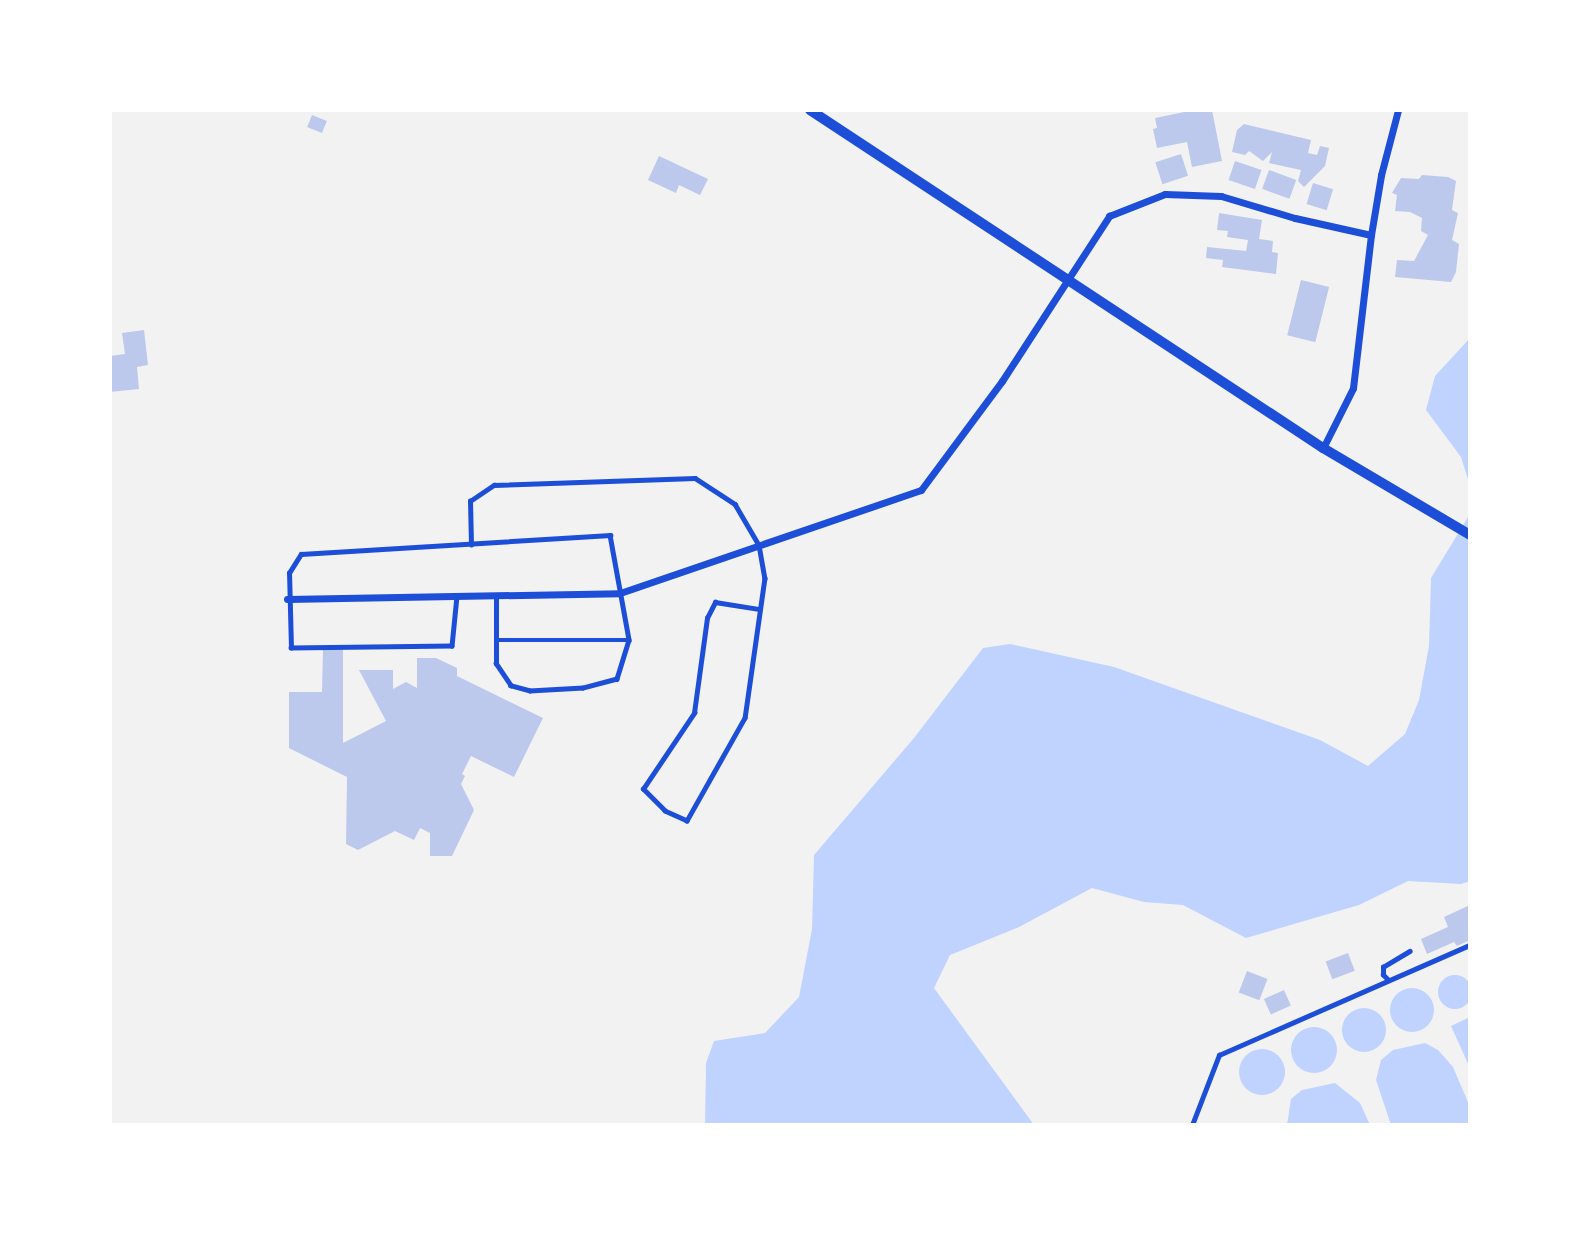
<!DOCTYPE html>
<style>
body{margin:0}
#map{position:relative;width:1580px;height:1235px;overflow:hidden;background:#f2f2f2;font-family:"Noto Sans",sans-serif}
div>[style]{position:absolute}
[style*='--x']{left:calc(var(--x)*1px);top:calc(var(--y)*1px);width:calc(var(--w)*1px);rotate:calc(var(--a)*1deg)}
.water>*{inset:0;background:#bfd3fe}
.round{border-radius:50%}
.building>*{inset:0;background:#bdc9ec;transform-origin:0 0}
.service>*{height:4.5px;margin:-2.25px;padding:0 2.25px;transform-origin:2.25px;border-radius:2.25px;background:#1d4ed8}
.minor>*{height:7px;margin:-3.5px;padding:0 3.5px;transform-origin:3.5px;border-radius:3.5px;background:#1d4ed8}
.tertiary>*{height:10px;margin:-5px;padding:0 5px;transform-origin:5px;border-radius:5px;background:#1d4ed8}
span{translate:-50% -50%;white-space:nowrap;text-align:center;line-height:1.15;-webkit-text-stroke:7px #fff;paint-order:stroke}
.frame{position:absolute;inset:0;border:112px solid #fff;pointer-events:none}
</style>
<div id="map">
<div class="water">
<i style="clip-path:polygon(1470px 338px,1470px 486px,1461px 457px,1426px 410px,1435px 376px)"></i>
<i style="clip-path:polygon(1470px 514px,1470px 881px,1461px 884px,1408px 881px,1359px 905px,1246px 938px,1183px 905px,1144px 902px,1092px 888px,1019px 927px,950px 955px,934px 988px,1034px 1125px,705px 1125px,706px 1063px,714px 1041px,765px 1033px,799px 997px,812px 929px,814px 855px,914px 738px,983px 648px,1010px 644px,1114px 667px,1320px 740px,1368px 766px,1405px 734px,1419px 700px,1429px 646px,1431px 578px)"></i>
<i class="round" style="left:1438px;top:975px;width:34px;height:34px"></i>
<i class="round" style="left:1390px;top:988px;width:44px;height:44px"></i>
<i class="round" style="left:1342px;top:1008px;width:44px;height:44px"></i>
<i style="clip-path:polygon(1470px 1017px,1470px 1068px,1451px 1026px)"></i>
<i class="round" style="left:1291px;top:1027px;width:46px;height:46px"></i>
<i style="clip-path:polygon(1425px 1043px,1438px 1050px,1453px 1067px,1470px 1107px,1470px 1125px,1391px 1125px,1376px 1080px,1381px 1060px,1393px 1050px)"></i>
<i class="round" style="left:1239px;top:1049px;width:46px;height:46px"></i>
<i style="clip-path:polygon(1335px 1083px,1360px 1103px,1370px 1125px,1287px 1125px,1291px 1099px,1302px 1090px)"></i>
</div>
<div class="building">
<i style="clip-path:polygon(1194px 110px,1212px 110px,1222px 161px,1192px 167px,1187px 142px,1157px 148px,1153px 129px,1157px 128px,1155px 118px)"></i>
<i style="left:312px;top:115px;width:16px;height:13px;rotate:22deg"></i>
<i style="clip-path:polygon(1244px 124px,1311px 140px,1308px 153px,1317px 155px,1320px 146px,1329px 148px,1325px 166px,1304px 187px,1298px 181px,1301px 170px,1269px 163px,1272px 152px,1263px 161px,1249px 151px,1245px 155px,1232px 152px,1237px 130px)"></i>
<i style="left:1181px;top:154px;width:23px;height:27px;rotate:72deg"></i>
<i style="clip-path:polygon(659px 156px,708px 179px,700px 195px,679px 185px,676px 193px,648px 180px)"></i>
<i style="left:1235px;top:161px;width:28px;height:20px;rotate:19deg"></i>
<i style="left:1269px;top:170px;width:29px;height:20px;rotate:20deg"></i>
<i style="clip-path:polygon(1422px 175px,1448px 177px,1456px 181px,1452px 210px,1458px 213px,1452px 240px,1459px 244px,1456px 272px,1451px 282px,1395px 277px,1397px 260px,1414px 261px,1428px 235px,1421px 231px,1422px 218px,1410px 212px,1395px 211px,1397px 195px,1392px 193px,1401px 178px,1419px 179px)"></i>
<i style="left:1313px;top:183px;width:21px;height:22px;rotate:17deg"></i>
<i style="clip-path:polygon(1219px 213px,1262px 220px,1259px 239px,1273px 241px,1272px 252px,1278px 253px,1276px 274px,1222px 267px,1223px 260px,1206px 258px,1207px 247px,1246px 251px,1248px 240px,1227px 237px,1228px 231px,1217px 230px)"></i>
<i style="left:1301px;top:280px;width:29px;height:57px;rotate:14deg"></i>
<i style="clip-path:polygon(144px 330px,148px 365px,137px 367px,139px 389px,110px 392px,110px 356px,125px 354px,122px 333px)"></i>
<i style="clip-path:polygon(323px 648px,343px 648px,343px 743px,386px 721px,359px 670px,393px 670px,393px 689px,406px 682px,417px 688px,417px 658px,436px 658px,457px 668px,457px 676px,543px 718px,514px 777px,471px 756px,462px 774px,465px 776px,461px 784px,474px 810px,452px 856px,430px 856px,430px 833px,420px 828px,414px 840px,395px 831px,358px 850px,346px 844px,347px 777px,289px 748px,289px 692px,322px 692px)"></i>
<i style="clip-path:polygon(1470px 905px,1470px 940px,1457px 946px,1454px 942px,1427px 954px,1421px 939px,1448px 927px,1444px 917px)"></i>
<i style="left:1348px;top:953px;width:19px;height:24px;rotate:69deg"></i>
<i style="left:1247px;top:971px;width:22px;height:23px;rotate:21deg"></i>
<i style="left:1284px;top:990px;width:17px;height:22px;rotate:66deg"></i>
</div>
<div class="service">
<i style="--x:471;--y:545;--w:44;--a:-91.3"></i>
<i style="--x:470;--y:501;--w:29;--a:-34"></i>
<i style="--x:494;--y:485;--w:201;--a:-2"></i>
<i style="--x:695;--y:478;--w:48;--a:33"></i>
<i style="--x:735;--y:504;--w:48;--a:59.7"></i>
<i style="--x:759;--y:545;--w:34;--a:80"></i>
<i style="--x:765;--y:578;--w:141;--a:98.1"></i>
<i style="--x:745;--y:718;--w:118;--a:119.4"></i>
<i style="--x:687;--y:821;--w:24;--a:-156"></i>
<i style="--x:665;--y:811;--w:31;--a:-135"></i>
<i style="--x:643;--y:789;--w:92;--a:-56.1"></i>
<i style="--x:694;--y:713;--w:96;--a:-82.2"></i>
<i style="--x:707;--y:618;--w:18;--a:-63"></i>
<i style="--x:715;--y:602;--w:45;--a:9"></i>
<i style="--x:457;--y:596;--w:50;--a:95.7"></i>
<i style="--x:452;--y:646;--w:161;--a:179.3"></i>
<i style="--x:291;--y:648;--w:75;--a:-91.5"></i>
<i style="--x:289;--y:573;--w:22;--a:-58"></i>
<i style="--x:301;--y:554;--w:310;--a:-3.5"></i>
<i style="--x:610;--y:535;--w:107;--a:79.7"></i>
<i style="--x:629;--y:640;--w:41;--a:107.1"></i>
<i style="--x:617;--y:679;--w:35;--a:165"></i>
<i style="--x:583;--y:688;--w:53;--a:176.8"></i>
<i style="--x:530;--y:691;--w:20;--a:-165"></i>
<i style="--x:511;--y:686;--w:27;--a:-124"></i>
<i style="--x:496;--y:664;--w:68;--a:-90"></i>
<i style="--x:496;--y:640;--w:133;--a:0"></i>
<i style="--x:1388;--y:980;--w:7;--a:-135"></i>
<i style="--x:1383;--y:975;--w:8;--a:-90"></i>
<i style="--x:1383;--y:967;--w:31;--a:-31"></i>
<i style="--x:1192;--y:1125;--w:75;--a:-68.9"></i>
<i style="--x:1219;--y:1055;--w:274;--a:-23.7"></i>
</div>
<div class="minor">
<i style="--x:1323;--y:448;--w:67;--a:-63.4"></i>
<i style="--x:1353;--y:388;--w:154;--a:-83.3"></i>
<i style="--x:1371;--y:235;--w:61;--a:-80.5"></i>
<i style="--x:1381;--y:175;--w:67;--a:-75.3"></i>
<i style="--x:287;--y:599;--w:333;--a:-1"></i>
<i style="--x:620;--y:593;--w:318;--a:-18.9"></i>
<i style="--x:921;--y:490;--w:136;--a:-53.4"></i>
<i style="--x:1002;--y:381;--w:197;--a:-57"></i>
<i style="--x:1109;--y:216;--w:60;--a:-21.4"></i>
<i style="--x:1165;--y:194;--w:56;--a:2"></i>
<i style="--x:1221;--y:196;--w:77;--a:16.6"></i>
<i style="--x:1295;--y:218;--w:78;--a:12.6"></i>
</div>
<div class="tertiary">
<i style="--x:810;--y:110;--w:614;--a:33.38"></i>
<i style="--x:1323;--y:448;--w:171;--a:30.6"></i>
</div>
<div class="frame"></div>
</div>
